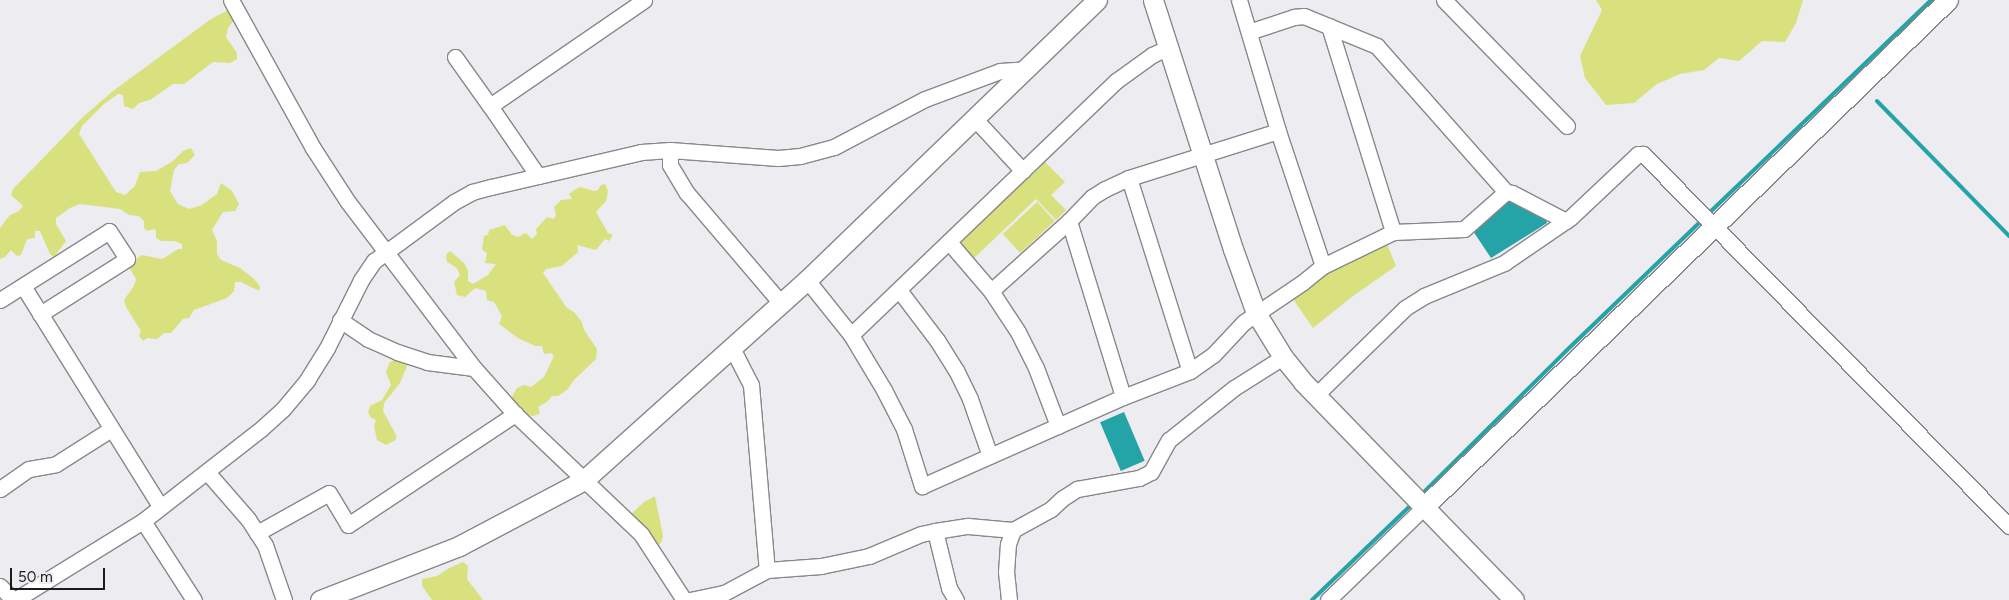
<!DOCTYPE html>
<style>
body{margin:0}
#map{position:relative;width:2009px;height:600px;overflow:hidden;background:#edecf0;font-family:Figtree,sans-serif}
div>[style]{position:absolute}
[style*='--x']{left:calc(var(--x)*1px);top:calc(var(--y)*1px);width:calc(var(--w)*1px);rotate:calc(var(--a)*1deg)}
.green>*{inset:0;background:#d9e17e;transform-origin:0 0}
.water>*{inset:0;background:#25a4a7;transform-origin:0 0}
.stream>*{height:4px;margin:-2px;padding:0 2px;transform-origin:2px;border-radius:2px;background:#25a4a7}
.roads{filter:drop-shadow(1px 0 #89878a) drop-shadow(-1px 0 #89878a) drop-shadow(0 1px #89878a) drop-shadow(0 -1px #89878a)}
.minor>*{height:15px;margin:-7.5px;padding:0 7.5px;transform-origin:7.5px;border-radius:7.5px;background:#fff}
.tertiary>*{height:19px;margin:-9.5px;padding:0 9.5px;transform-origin:9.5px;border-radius:9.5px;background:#fff}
span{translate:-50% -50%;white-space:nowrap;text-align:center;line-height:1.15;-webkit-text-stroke:5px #edecf0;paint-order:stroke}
.scale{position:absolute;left:10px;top:568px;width:95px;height:22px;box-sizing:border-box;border:2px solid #1b1b1c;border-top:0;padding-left:6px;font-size:15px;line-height:18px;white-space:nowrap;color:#1b1b1c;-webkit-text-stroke:4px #edecf0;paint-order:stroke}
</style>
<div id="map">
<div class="green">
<i style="clip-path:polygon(1596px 0,1803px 0,1796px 23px,1785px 42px,1762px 41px,1739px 61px,1719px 58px,1704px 70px,1680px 74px,1657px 84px,1634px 103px,1606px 105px,1585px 78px,1580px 56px,1602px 10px)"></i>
<i style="clip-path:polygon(228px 10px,235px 19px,228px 28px,226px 37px,237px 53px,237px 59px,230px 63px,213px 62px,184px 84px,173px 84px,150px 100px,139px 103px,133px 109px,124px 106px,123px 95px,118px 94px,104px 104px,82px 126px,79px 134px,116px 192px,125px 195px,135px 186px,140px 172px,156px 171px,173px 161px,183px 151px,191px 148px,195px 155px,187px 163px,179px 164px,174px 170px,170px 191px,178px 204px,189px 209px,202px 205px,217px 194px,221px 183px,232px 191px,239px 204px,235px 211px,223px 212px,212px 230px,217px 241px,217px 254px,221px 260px,240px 268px,253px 278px,260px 286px,259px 291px,241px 282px,235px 282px,234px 291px,227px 298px,194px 310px,189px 318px,183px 319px,171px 333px,164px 333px,157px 339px,147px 338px,143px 341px,139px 336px,141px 331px,126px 307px,124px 300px,134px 286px,136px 279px,127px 264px,142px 255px,162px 259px,178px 249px,182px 249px,182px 244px,174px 241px,161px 241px,156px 238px,156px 231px,154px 229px,147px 231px,144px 228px,144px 221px,139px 216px,129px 215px,120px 209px,80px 204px,70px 208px,56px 218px,56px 224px,66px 241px,54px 257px,50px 254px,40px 231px,35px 231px,35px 238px,27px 239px,21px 255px,17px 256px,11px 250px,5px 257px,0 259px,0 228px,10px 215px,19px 211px,23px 206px,11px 195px,13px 189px,84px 116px,113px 91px,211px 19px)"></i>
<i style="clip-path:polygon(1043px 160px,1065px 182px,1051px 195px,1066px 210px,1056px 220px,1036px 199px,972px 260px,960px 248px,960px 240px)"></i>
<i style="clip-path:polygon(605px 184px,608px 191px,606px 201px,596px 212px,608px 233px,613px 235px,609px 241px,605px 239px,596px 250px,577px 245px,578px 252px,562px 266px,546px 269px,543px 273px,567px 308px,574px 312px,582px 322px,584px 330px,597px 349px,596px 359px,574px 380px,567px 390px,558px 396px,552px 396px,547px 402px,538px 407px,540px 413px,534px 416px,525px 415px,511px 399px,514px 393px,517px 388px,524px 385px,531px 387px,544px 377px,554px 356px,551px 353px,544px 354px,542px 346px,535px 346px,518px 338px,499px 324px,502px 316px,494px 302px,487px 300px,486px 291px,475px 288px,465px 297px,457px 295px,454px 282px,460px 275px,457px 268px,447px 262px,446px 255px,450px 251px,465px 264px,468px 271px,468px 281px,473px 284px,488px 275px,496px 264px,485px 263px,487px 253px,482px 250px,484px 236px,488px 235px,489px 230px,505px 225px,512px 235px,518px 237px,526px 233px,532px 239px,537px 234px,536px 229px,547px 217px,554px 219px,556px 215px,554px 207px,561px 200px,572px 199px,569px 194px,574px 190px,580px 187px,594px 191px,598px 190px,601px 185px)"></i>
<i style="left:1037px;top:202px;width:26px;height:47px;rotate:47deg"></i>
<i style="clip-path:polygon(1387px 244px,1396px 266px,1353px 296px,1313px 328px,1291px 296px,1327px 272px)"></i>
<i style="clip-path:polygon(397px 359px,408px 364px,400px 383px,384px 403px,383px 411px,396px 435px,396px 440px,386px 445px,377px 440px,374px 426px,376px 420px,371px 418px,368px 412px,370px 406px,382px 400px,391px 385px,386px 372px,390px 362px)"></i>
<i style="clip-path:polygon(655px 496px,663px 536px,661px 543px,655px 547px,629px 516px,644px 502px)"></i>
<i style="clip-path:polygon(463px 562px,468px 566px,467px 579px,483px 600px,432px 600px,422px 586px,422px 579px,437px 576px,449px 568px)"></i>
</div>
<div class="water">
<i style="clip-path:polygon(1513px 200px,1546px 220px,1547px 223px,1491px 258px,1473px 231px,1507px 202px)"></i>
<i style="left:1124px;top:412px;width:53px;height:26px;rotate:67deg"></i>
</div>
<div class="stream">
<i style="--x:1877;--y:101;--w:189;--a:45.6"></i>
<i style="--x:1708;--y:214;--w:309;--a:-43.8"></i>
<i style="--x:1420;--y:496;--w:206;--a:-44.8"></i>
<i style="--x:1566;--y:351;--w:190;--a:-43.9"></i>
<i style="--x:1312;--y:600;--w:140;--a:-43.8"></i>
</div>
<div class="roads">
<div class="minor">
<i style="--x:231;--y:0;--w:169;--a:61"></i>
<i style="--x:313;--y:148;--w:64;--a:57.1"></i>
<i style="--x:348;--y:202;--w:208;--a:52.8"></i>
<i style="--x:474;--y:368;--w:62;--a:48.3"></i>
<i style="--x:515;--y:414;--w:174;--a:43.6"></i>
<i style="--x:641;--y:534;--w:79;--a:56.9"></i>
<i style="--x:1239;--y:0;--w:137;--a:73.4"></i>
<i style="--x:1278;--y:131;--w:142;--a:71.6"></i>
<i style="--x:1444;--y:0;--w:176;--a:45.7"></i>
<i style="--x:1329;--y:26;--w:216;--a:72.7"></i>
<i style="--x:455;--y:57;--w:60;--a:54.5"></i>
<i style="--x:974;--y:118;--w:72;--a:47.2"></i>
<i style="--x:670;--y:150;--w:15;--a:90"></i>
<i style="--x:670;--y:165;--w:33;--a:59"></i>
<i style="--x:687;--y:193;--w:145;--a:49.5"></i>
<i style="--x:538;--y:176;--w:85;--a:-124.4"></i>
<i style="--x:490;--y:106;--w:187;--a:-34.5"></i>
<i style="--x:1129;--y:178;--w:202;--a:72.5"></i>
<i style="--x:1506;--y:192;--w:6;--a:9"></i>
<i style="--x:1512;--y:193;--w:61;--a:27.4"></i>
<i style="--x:1069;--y:221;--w:184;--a:72.9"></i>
<i style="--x:949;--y:242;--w:65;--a:49.4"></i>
<i style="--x:991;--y:291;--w:49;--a:56.6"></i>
<i style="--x:1018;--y:332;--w:40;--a:63.4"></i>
<i style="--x:1036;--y:368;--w:62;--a:69.2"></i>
<i style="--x:807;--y:280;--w:70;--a:51.3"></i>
<i style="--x:851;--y:335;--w:64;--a:59"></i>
<i style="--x:884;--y:390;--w:44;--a:62.9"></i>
<i style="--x:904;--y:429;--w:60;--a:72.5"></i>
<i style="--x:922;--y:486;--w:220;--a:-23.9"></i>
<i style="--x:1123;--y:397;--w:72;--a:-21.2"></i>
<i style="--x:1190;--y:371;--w:28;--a:-35"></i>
<i style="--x:1213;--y:355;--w:45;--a:-46.8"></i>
<i style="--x:1244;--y:322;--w:71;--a:-34.1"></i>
<i style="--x:1303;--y:282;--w:26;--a:-39"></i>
<i style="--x:1323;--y:266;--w:78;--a:-25.9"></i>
<i style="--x:1393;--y:232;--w:71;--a:-2.4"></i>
<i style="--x:1464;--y:229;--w:56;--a:-41.4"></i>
<i style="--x:1506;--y:192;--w:195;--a:-131.5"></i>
<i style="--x:1377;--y:46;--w:79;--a:-157.7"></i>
<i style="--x:1304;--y:16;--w:10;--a:174"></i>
<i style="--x:1294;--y:17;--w:47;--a:161.6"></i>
<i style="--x:23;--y:286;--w:259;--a:58.1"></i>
<i style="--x:899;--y:290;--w:63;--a:52.8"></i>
<i style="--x:937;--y:340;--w:36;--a:58"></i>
<i style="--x:956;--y:370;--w:32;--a:64"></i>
<i style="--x:970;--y:399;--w:60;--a:70.7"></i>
<i style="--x:991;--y:291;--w:105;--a:-41.9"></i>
<i style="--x:1069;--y:221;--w:33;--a:-46"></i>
<i style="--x:1092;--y:197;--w:15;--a:-32"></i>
<i style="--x:1105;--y:189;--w:26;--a:-25"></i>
<i style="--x:1129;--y:178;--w:156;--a:-17.5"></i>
<i style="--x:0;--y:300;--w:129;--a:-32.3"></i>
<i style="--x:109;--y:231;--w:33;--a:57"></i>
<i style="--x:127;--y:259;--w:103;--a:147.7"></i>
<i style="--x:340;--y:320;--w:34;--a:34"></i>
<i style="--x:368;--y:339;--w:32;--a:24"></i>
<i style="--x:397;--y:352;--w:32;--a:18"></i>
<i style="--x:427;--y:362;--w:47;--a:7.3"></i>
<i style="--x:851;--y:335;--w:367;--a:-43.8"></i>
<i style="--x:1116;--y:81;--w:44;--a:-35.8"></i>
<i style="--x:1152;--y:55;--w:19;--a:-25"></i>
<i style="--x:732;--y:348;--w:42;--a:62.8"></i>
<i style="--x:751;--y:385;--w:186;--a:85.1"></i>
<i style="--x:1316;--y:395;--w:124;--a:-44.3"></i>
<i style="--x:1405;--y:308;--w:22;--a:-32"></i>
<i style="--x:1424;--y:296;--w:87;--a:-22.4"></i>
<i style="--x:1504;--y:263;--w:80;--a:-34.3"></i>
<i style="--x:1570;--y:218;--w:93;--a:-43.3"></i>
<i style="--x:1638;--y:154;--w:5;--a:0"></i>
<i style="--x:1643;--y:154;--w:522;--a:45.47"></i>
<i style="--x:207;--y:472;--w:62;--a:48.9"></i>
<i style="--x:248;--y:519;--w:31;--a:57"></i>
<i style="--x:265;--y:545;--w:58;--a:70.9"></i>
<i style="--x:0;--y:489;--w:35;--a:-35"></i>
<i style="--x:29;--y:469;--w:27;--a:-10"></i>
<i style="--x:56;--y:464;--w:65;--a:-32.5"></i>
<i style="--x:143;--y:521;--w:94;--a:57.2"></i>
<i style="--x:935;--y:531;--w:33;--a:-9"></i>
<i style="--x:968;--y:526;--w:45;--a:5.1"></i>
<i style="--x:257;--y:533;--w:82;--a:-29.1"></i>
<i style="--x:329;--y:493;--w:37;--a:59"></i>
<i style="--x:348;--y:525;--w:201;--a:-33.6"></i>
<i style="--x:0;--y:586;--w:19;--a:47"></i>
<i style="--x:15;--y:600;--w:150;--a:-31.7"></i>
<i style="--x:143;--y:521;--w:151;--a:-38"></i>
<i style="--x:262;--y:428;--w:28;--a:-42"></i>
<i style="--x:283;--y:409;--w:38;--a:-50"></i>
<i style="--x:307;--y:380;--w:38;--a:-58"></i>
<i style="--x:327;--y:348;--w:76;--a:-63.4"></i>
<i style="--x:361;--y:280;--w:23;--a:-56"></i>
<i style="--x:374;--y:261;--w:99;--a:-36.4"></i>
<i style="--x:454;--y:202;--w:21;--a:-29"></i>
<i style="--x:472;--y:192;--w:20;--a:-15"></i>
<i style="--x:491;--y:187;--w:154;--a:-13.1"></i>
<i style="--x:641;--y:152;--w:29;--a:-4"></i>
<i style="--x:670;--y:150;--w:108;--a:4.2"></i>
<i style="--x:778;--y:158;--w:22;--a:-5"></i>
<i style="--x:800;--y:156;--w:35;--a:-15"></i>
<i style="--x:834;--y:147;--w:103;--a:-27.8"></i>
<i style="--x:925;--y:99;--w:80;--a:-20.5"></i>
<i style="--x:1000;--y:71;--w:26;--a:-4"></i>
<i style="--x:690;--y:600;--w:35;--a:-12"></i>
<i style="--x:724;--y:593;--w:49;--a:-28.1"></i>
<i style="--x:767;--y:570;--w:54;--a:-4.2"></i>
<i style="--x:821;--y:566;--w:49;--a:-11.8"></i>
<i style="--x:869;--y:556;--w:56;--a:-22.9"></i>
<i style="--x:921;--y:534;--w:14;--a:-12"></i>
<i style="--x:935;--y:531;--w:59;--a:76.2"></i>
<i style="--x:949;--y:588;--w:14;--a:60"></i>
<i style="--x:1009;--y:600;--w:28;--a:-96"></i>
<i style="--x:1006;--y:572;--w:28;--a:-86"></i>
<i style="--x:1008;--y:544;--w:15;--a:-70"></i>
<i style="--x:1013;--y:530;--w:43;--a:-28.9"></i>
<i style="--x:1051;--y:509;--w:16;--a:-43"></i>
<i style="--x:1063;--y:498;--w:17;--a:-33"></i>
<i style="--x:1077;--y:489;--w:63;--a:-10.1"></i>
<i style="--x:1139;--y:478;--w:13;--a:-27"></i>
<i style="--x:1151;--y:472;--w:37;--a:-61"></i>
<i style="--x:1169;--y:440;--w:83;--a:-38.7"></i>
<i style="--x:1234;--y:388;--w:58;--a:-32.3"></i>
<i style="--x:1328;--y:600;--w:134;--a:-44.1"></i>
</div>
<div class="tertiary">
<i style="--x:1153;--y:0;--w:262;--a:72.2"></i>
<i style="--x:1233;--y:249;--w:68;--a:70.2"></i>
<i style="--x:1256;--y:313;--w:52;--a:58.5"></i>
<i style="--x:1283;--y:357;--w:32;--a:51"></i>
<i style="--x:1303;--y:382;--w:303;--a:45.9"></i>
<i style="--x:1424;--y:507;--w:729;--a:-44.06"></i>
<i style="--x:320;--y:600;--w:149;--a:-21.2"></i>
<i style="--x:459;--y:546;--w:141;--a:-27.8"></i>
<i style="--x:584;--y:480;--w:300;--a:-41.9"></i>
<i style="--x:807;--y:280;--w:403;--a:-44"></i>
</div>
</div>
<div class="scale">50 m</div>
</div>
